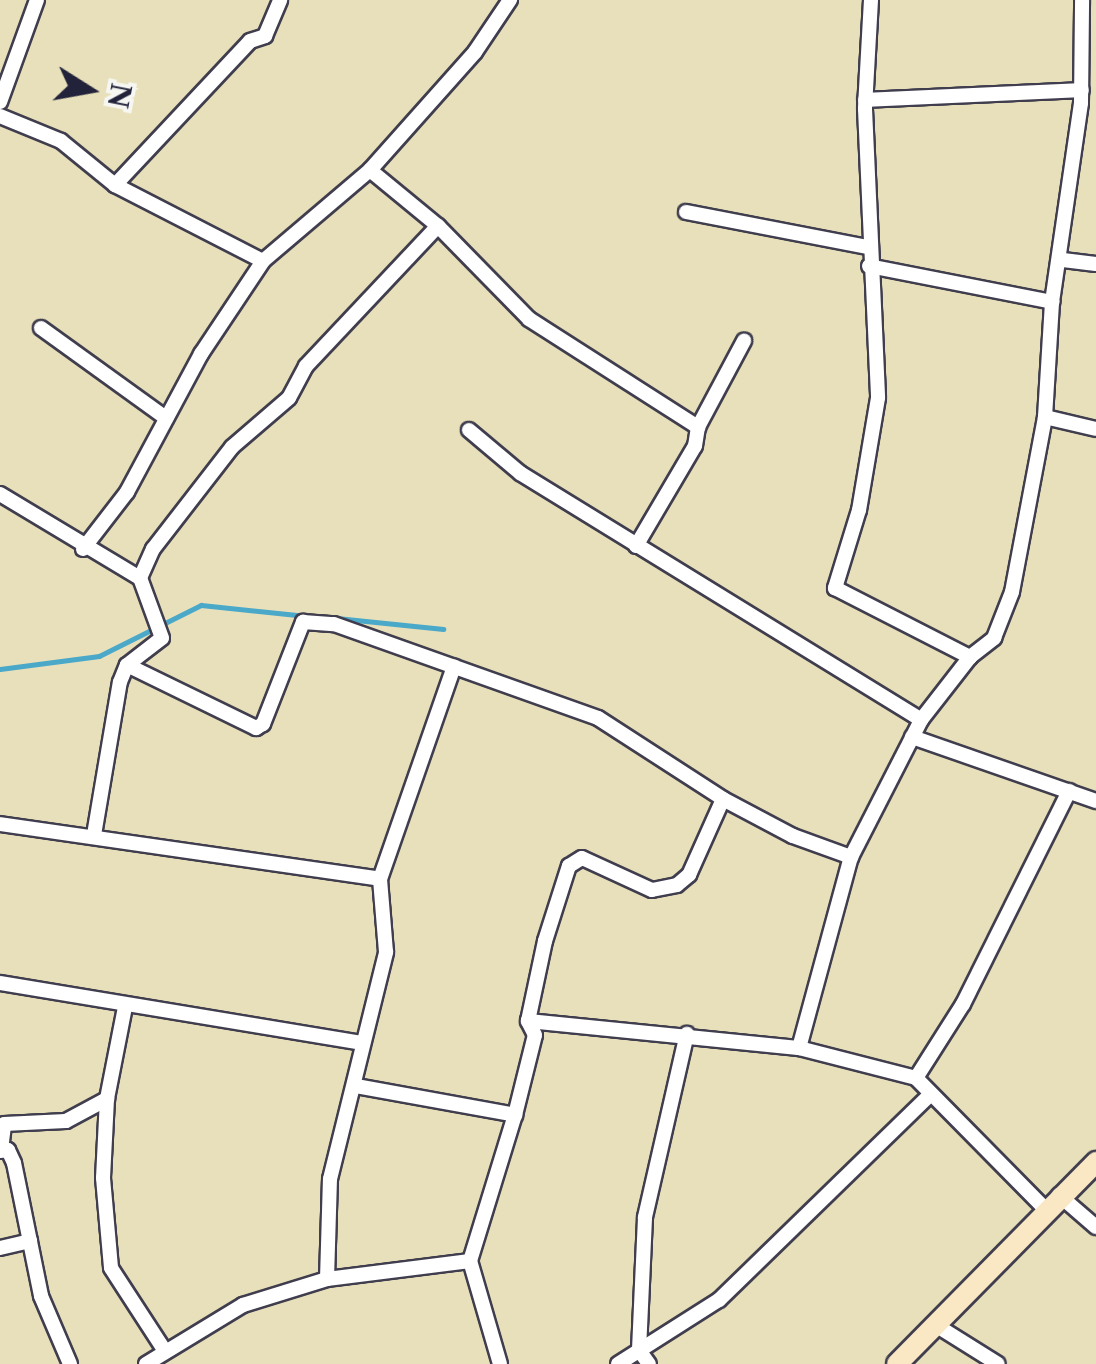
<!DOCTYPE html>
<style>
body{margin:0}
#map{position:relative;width:1096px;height:1364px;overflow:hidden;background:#e8e0ba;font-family:"Libre Caslon Text",serif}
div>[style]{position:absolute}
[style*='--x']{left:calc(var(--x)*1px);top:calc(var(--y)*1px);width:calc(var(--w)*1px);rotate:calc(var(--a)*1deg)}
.stream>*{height:5px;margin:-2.5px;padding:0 2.5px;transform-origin:2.5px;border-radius:2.5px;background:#4aa8c9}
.roads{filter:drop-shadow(2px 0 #403e4e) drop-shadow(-2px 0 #403e4e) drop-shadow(0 2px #403e4e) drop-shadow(0 -2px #403e4e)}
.street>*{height:14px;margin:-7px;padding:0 7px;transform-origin:7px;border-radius:7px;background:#fff}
.secondary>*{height:20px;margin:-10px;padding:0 10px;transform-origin:10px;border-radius:10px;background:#fae7c3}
span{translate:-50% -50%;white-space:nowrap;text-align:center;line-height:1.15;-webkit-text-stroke:8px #f6f6f2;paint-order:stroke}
.north{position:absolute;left:40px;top:40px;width:100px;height:100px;-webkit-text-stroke:8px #f6f6f2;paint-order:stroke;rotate:101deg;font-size:28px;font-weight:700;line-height:40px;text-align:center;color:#22223b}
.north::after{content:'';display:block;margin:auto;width:35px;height:45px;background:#22223b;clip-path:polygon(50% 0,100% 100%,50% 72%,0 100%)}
</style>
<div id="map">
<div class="stream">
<i style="--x:317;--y:616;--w:127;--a:5.9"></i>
<i style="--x:0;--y:669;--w:100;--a:-7.5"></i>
<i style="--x:99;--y:656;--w:114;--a:-26.6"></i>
<i style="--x:201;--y:605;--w:106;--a:6"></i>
</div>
<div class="roads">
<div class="street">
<i style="--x:871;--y:0;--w:109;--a:93.2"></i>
<i style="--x:865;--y:109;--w:289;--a:87.4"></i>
<i style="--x:878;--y:398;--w:114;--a:99.6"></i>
<i style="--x:859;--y:510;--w:82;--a:107.1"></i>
<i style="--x:835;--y:588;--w:152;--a:27.1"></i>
<i style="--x:865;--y:100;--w:217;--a:-2.6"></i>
<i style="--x:0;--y:102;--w:109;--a:-70.1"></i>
<i style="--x:0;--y:116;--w:66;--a:22.3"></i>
<i style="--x:61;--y:141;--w:70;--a:39.2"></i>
<i style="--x:115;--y:185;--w:166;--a:27.2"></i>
<i style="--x:370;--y:170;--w:88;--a:39.5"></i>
<i style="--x:438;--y:226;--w:130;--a:45.6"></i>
<i style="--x:529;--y:319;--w:201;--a:32.6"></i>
<i style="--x:115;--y:185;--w:197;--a:-46.8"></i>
<i style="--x:250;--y:41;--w:16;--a:-18"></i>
<i style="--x:265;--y:36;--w:39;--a:-67"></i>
<i style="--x:686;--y:212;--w:185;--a:10.9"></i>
<i style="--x:1063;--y:260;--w:33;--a:7"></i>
<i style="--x:869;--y:266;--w:187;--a:11.1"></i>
<i style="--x:41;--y:328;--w:154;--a:35.8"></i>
<i style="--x:1045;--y:417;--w:52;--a:13.2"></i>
<i style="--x:469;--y:430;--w:67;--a:40.1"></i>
<i style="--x:520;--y:473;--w:471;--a:31.6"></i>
<i style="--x:0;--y:494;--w:163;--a:31"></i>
<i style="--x:636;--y:546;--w:116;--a:-59.5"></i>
<i style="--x:695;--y:446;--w:19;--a:-81"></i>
<i style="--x:698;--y:427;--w:98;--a:-61.9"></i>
<i style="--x:83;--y:549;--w:72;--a:-52.3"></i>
<i style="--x:127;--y:492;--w:157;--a:-61.8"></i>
<i style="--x:201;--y:354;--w:112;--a:-56.3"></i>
<i style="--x:263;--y:261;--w:140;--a:-40.4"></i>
<i style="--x:370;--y:170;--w:158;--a:-48.3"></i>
<i style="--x:475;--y:52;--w:63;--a:-56.1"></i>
<i style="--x:127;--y:665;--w:144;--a:26"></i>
<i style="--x:256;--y:728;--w:8;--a:-30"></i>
<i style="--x:263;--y:724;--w:110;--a:-68.6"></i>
<i style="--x:303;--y:622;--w:31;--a:4"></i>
<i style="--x:334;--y:624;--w:280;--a:19.6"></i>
<i style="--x:598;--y:718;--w:149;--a:32.9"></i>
<i style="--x:723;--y:799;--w:79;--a:27.9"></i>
<i style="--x:793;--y:836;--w:62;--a:19.9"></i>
<i style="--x:912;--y:737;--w:195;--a:19.2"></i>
<i style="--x:0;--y:824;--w:384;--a:8.2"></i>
<i style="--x:94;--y:835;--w:155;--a:-80.4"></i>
<i style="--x:120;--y:682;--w:18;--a:-68"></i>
<i style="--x:127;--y:665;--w:44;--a:-37.6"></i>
<i style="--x:162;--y:638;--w:64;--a:-110.1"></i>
<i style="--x:140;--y:578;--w:32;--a:-66"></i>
<i style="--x:153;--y:549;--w:129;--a:-52.2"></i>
<i style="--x:232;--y:447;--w:75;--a:-40.7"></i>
<i style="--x:289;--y:398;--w:36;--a:-62"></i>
<i style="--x:306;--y:366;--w:192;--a:-46.7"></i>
<i style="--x:0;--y:983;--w:367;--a:9.4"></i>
<i style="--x:125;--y:1007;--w:94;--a:101.1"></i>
<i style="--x:107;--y:1099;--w:79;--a:92.9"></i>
<i style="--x:103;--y:1178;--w:90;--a:84.9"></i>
<i style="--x:111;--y:1268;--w:95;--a:57"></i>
<i style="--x:528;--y:1021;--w:272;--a:5.7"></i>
<i style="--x:799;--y:1048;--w:121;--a:14.4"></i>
<i style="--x:916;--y:1078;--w:184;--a:45.4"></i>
<i style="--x:799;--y:1048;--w:198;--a:-74.8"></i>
<i style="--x:851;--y:857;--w:154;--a:-62.9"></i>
<i style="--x:921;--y:720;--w:80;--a:-52.1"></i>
<i style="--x:970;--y:657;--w:31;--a:-38"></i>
<i style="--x:994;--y:638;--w:49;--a:-68.6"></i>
<i style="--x:1012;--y:592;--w:178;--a:-79.3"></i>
<i style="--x:1045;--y:417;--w:115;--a:-86.5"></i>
<i style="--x:1052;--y:302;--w:201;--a:-81.7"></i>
<i style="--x:1081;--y:103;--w:103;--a:-89.4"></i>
<i style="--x:916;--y:1078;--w:88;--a:-57.6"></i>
<i style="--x:963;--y:1004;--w:238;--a:-63.5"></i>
<i style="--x:356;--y:1086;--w:162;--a:10.3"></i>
<i style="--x:1;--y:1150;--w:26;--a:-83"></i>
<i style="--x:4;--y:1124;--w:62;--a:-2.8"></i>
<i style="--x:66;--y:1121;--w:47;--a:-28.2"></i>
<i style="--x:0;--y:1151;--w:8;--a:-7"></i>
<i style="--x:8;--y:1150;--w:14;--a:65"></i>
<i style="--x:14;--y:1163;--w:136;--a:78.5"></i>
<i style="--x:41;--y:1296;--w:74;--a:66.9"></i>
<i style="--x:1059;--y:1195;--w:49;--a:40.9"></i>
<i style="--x:0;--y:1248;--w:31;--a:-13"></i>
<i style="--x:327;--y:1279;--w:100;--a:-88.3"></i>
<i style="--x:330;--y:1179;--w:234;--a:-76.1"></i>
<i style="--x:386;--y:952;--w:73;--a:-94.7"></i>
<i style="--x:380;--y:879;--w:225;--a:-70.8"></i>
<i style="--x:934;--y:1324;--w:75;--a:32"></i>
<i style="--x:146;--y:1364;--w:114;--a:-31.3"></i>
<i style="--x:243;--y:1305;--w:88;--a:-17.2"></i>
<i style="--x:327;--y:1279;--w:144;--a:-7.2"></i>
<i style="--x:500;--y:1364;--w:107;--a:-106.2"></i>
<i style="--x:470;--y:1261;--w:153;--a:-72.9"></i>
<i style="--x:515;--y:1115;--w:82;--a:-76"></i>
<i style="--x:535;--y:1035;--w:16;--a:-117"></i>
<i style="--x:528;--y:1021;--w:82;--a:-78"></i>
<i style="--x:545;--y:941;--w:79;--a:-72.3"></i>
<i style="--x:569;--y:866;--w:15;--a:-32"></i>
<i style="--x:582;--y:858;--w:77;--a:24.6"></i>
<i style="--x:652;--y:890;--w:25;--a:-11"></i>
<i style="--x:677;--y:885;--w:16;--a:-40"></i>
<i style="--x:689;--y:875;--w:83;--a:-65.9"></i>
<i style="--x:618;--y:1364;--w:120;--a:-32.4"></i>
<i style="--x:719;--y:1300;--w:291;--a:-44.2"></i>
<i style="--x:649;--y:1364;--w:17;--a:-126"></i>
<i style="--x:639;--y:1350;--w:133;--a:-87.4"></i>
<i style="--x:645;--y:1217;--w:188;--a:-77.1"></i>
</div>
<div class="secondary">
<i style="--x:897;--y:1364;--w:284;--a:-45.4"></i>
</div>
</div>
<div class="north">N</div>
</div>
